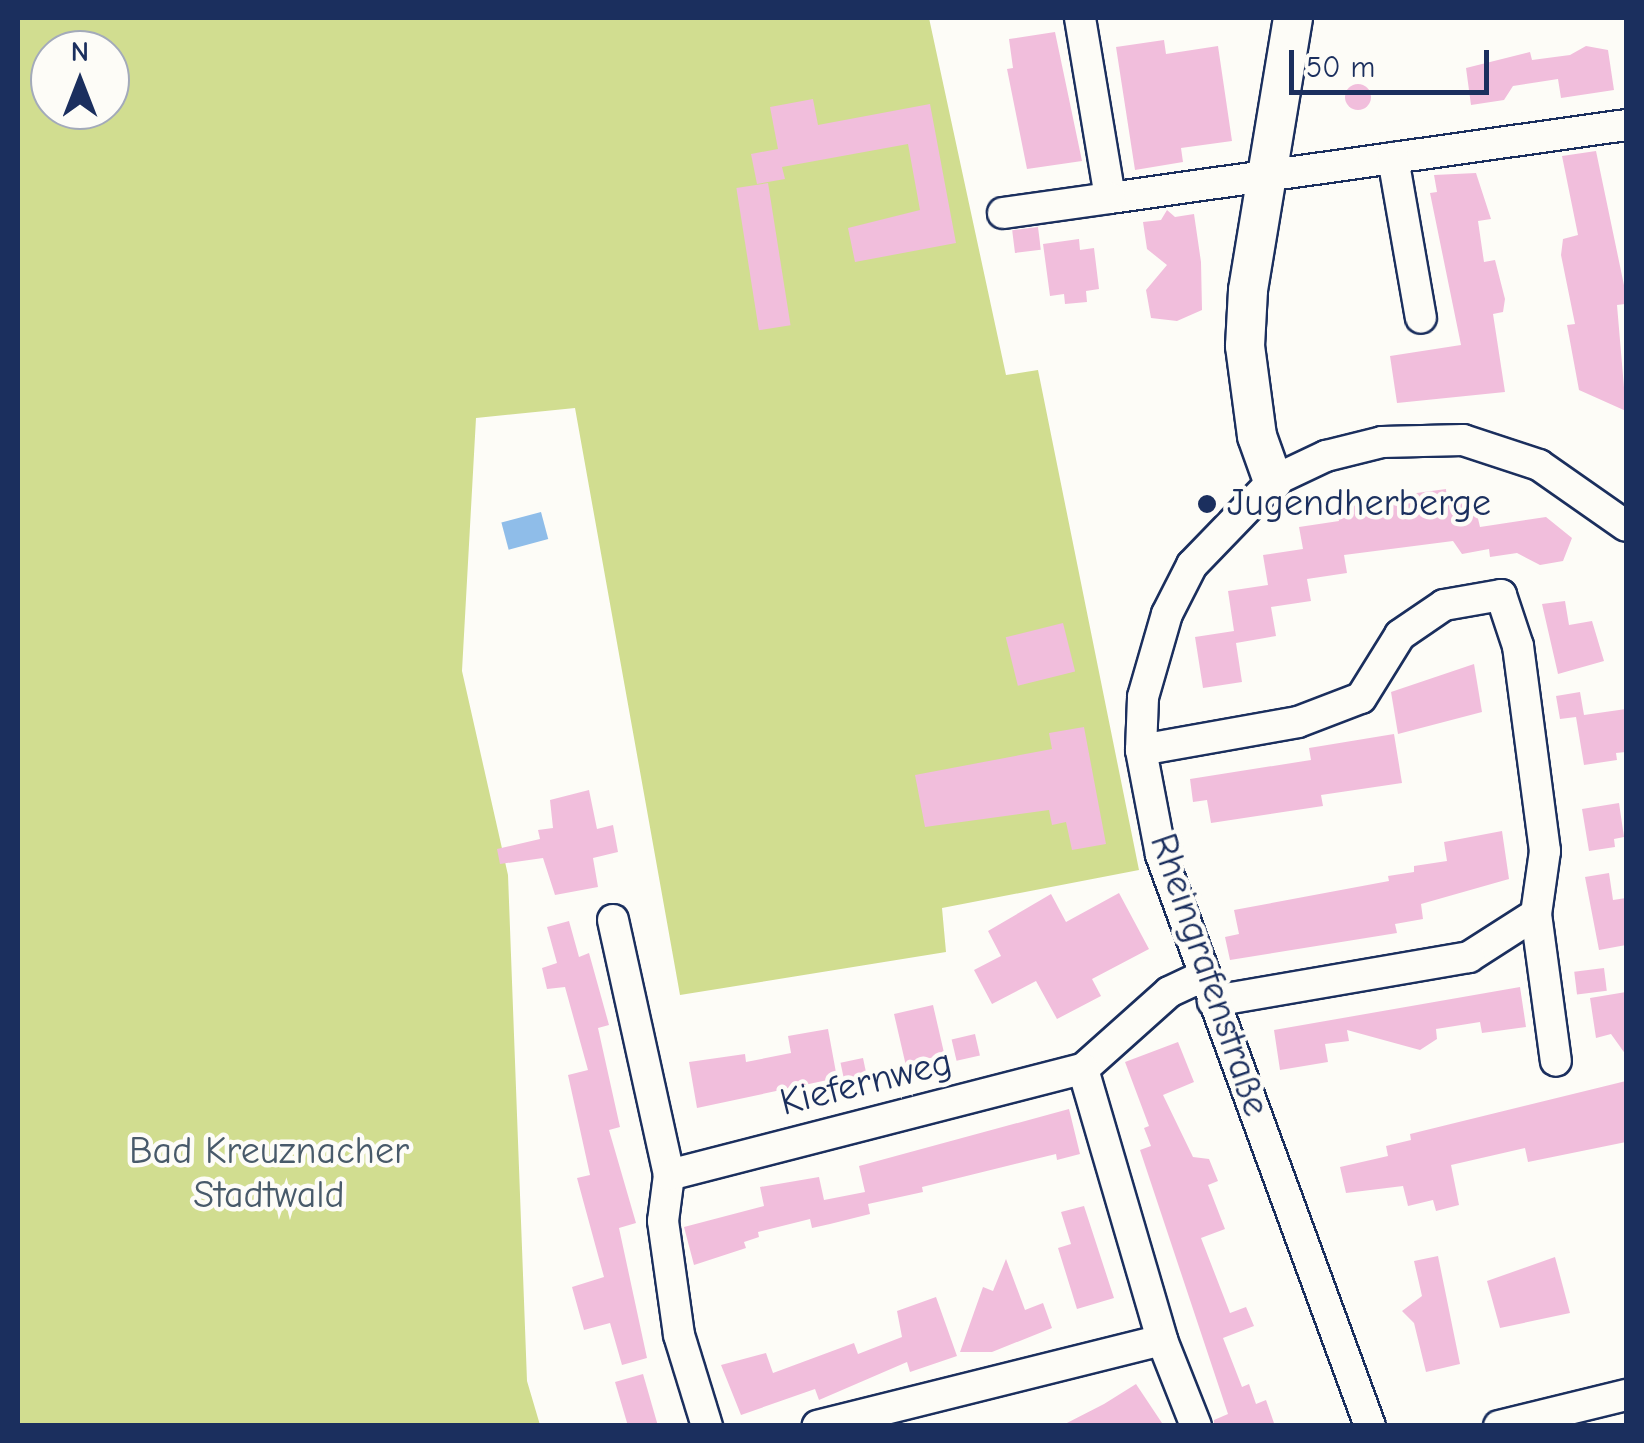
<!DOCTYPE html>
<meta charset="utf-8">
<style>
body{margin:0}
#map{position:relative;width:1644px;height:1443px;overflow:hidden;background:#fdfcf7;font-family:"Comic Neue",sans-serif}
div>[style]{position:absolute}
[style*='--x']{left:calc(var(--x)*1px);top:calc(var(--y)*1px);width:calc(var(--w)*1px);rotate:calc(var(--a)*1deg)}
.green>*{inset:0;background:#d1dd90}
.water>*{inset:0;background:#8fbde9;transform-origin:0 0}
.building>*{inset:0;background:#f1bedc;transform-origin:0 0}
.round{border-radius:50%}
.roads{filter:drop-shadow(2px 0 #1b2f5e) drop-shadow(-2px 0 #1b2f5e) drop-shadow(0 2px #1b2f5e) drop-shadow(0 -2px #1b2f5e)}
.minor>*{height:30px;margin:-15px;padding:0 15px;transform-origin:15px;border-radius:15px;background:#fdfcf7}
.tertiary>*{height:38px;margin:-19px;padding:0 19px;transform-origin:19px;border-radius:19px;background:#fdfcf7}
.dots>*{width:28px;height:28px;translate:-50% -50%;box-sizing:border-box;border:5px solid #fdfcf7;border-radius:50%}
span{translate:-50% -50%;white-space:nowrap;text-align:center;line-height:1.15;-webkit-text-stroke:9px #fdfcf7;paint-order:stroke}
.poi-label{font-size:38px;color:#1b2f5e}
.left{translate:0 -50%;text-align:left}
.street-label{font-size:38px;color:#1b2f5e}
.park-label{font-size:38px;color:#485a6a}
.frame{position:absolute;inset:0;border:20px solid #1b2f5e;pointer-events:none}
.north{position:absolute;left:30px;top:30px;width:100px;height:100px;box-sizing:border-box;background:#fdfcf7;border:2px solid #a3aaba;border-radius:50%;rotate:0deg;font-size:28px;font-weight:700;line-height:40px;text-align:center;color:#1b2f5e}
.north::after{content:'';display:block;margin:auto;width:35px;height:45px;background:#1b2f5e;clip-path:polygon(50% 0,100% 100%,50% 72%,0 100%)}
.scale{position:absolute;left:1289px;top:50px;width:200px;height:45px;box-sizing:border-box;border:5px solid #1b2f5e;border-top:0;padding-left:12px;font-size:30px;line-height:35px;white-space:nowrap;color:#1b2f5e;-webkit-text-stroke:8px #fdfcf7;paint-order:stroke}
</style>
<div id="map">
<div class="green">
<i style="clip-path:polygon(evenodd,18px 18px,929px 18px,1006px 375px,1038px 370px,1139px 870px,942px 908px,946px 952px,680px 995px,575px 408px,476px 418px,462px 671px,508px 875px,527px 1381px,540px 1425px,18px 1425px,18px 18px,50px 50px,110px 50px,110px 110px,50px 110px,50px 50px)"></i>
</div>
<div class="water">
<i style="left:541px;top:512px;width:28px;height:41px;rotate:75deg"></i>
</div>
<div class="building">
<i style="clip-path:polygon(1055px 32px,1082px 161px,1027px 169px,1007px 69px,1013px 68px,1009px 39px)"></i>
<i style="clip-path:polygon(1164px 40px,1166px 54px,1218px 46px,1232px 141px,1181px 148px,1183px 162px,1135px 170px,1116px 47px)"></i>
<i style="clip-path:polygon(1586px 46px,1608px 50px,1614px 90px,1561px 98px,1558px 79px,1513px 86px,1504px 100px,1471px 105px,1466px 68px,1530px 52px,1532px 60px,1570px 55px)"></i>
<i class="round" style="left:1345px;top:84px;width:26px;height:26px"></i>
<i style="clip-path:polygon(813px 99px,818px 125px,930px 104px,956px 243px,855px 262px,848px 228px,920px 210px,908px 144px,782px 167px,785px 179px,757px 184px,751px 154px,778px 149px,770px 107px)"></i>
<i style="clip-path:polygon(1596px 151px,1625px 290px,1625px 304px,1617px 305px,1626px 411px,1579px 390px,1567px 325px,1575px 324px,1561px 255px,1563px 239px,1578px 235px,1562px 156px)"></i>
<i style="clip-path:polygon(1476px 173px,1491px 219px,1478px 221px,1484px 262px,1495px 260px,1505px 299px,1503px 312px,1493px 314px,1505px 392px,1397px 403px,1390px 356px,1461px 345px,1430px 193px,1437px 192px,1434px 175px)"></i>
<i style="left:768px;top:183px;width:144px;height:32px;rotate:81deg"></i>
<i style="clip-path:polygon(1167px 210px,1175px 217px,1194px 214px,1201px 262px,1202px 310px,1177px 321px,1151px 318px,1146px 290px,1167px 265px,1147px 249px,1143px 222px,1161px 220px)"></i>
<i style="left:1038px;top:227px;width:23px;height:26px;rotate:83deg"></i>
<i style="clip-path:polygon(1079px 239px,1080px 250px,1094px 248px,1099px 289px,1086px 291px,1087px 302px,1065px 304px,1064px 294px,1050px 296px,1043px 244px)"></i>
<i style="clip-path:polygon(1446px 489px,1447px 501px,1473px 497px,1480px 527px,1546px 517px,1572px 538px,1563px 561px,1540px 565px,1517px 553px,1490px 557px,1489px 549px,1462px 554px,1453px 541px,1344px 555px,1347px 573px,1307px 579px,1311px 601px,1271px 607px,1276px 636px,1236px 643px,1242px 682px,1203px 688px,1195px 637px,1234px 631px,1228px 591px,1268px 585px,1263px 555px,1303px 549px,1299px 527px,1339px 521px,1336px 504px)"></i>
<i style="clip-path:polygon(1565px 601px,1569px 625px,1592px 621px,1604px 661px,1558px 674px,1542px 604px)"></i>
<i style="left:1063px;top:623px;width:50px;height:59px;rotate:76deg"></i>
<i style="clip-path:polygon(1474px 664px,1482px 712px,1398px 734px,1391px 692px)"></i>
<i style="clip-path:polygon(1580px 692px,1584px 715px,1626px 709px,1626px 752px,1616px 753px,1617px 760px,1584px 765px,1576px 717px,1560px 719px,1556px 696px)"></i>
<i style="clip-path:polygon(1084px 727px,1106px 844px,1072px 850px,1066px 822px,1052px 825px,1049px 810px,925px 827px,915px 775px,1052px 749px,1049px 733px)"></i>
<i style="clip-path:polygon(1394px 734px,1402px 783px,1321px 795px,1323px 806px,1211px 823px,1207px 800px,1193px 802px,1190px 779px,1311px 760px,1309px 748px)"></i>
<i style="clip-path:polygon(589px 790px,597px 829px,613px 825px,618px 852px,593px 858px,598px 887px,555px 895px,543px 858px,500px 864px,497px 849px,540px 839px,538px 830px,553px 828px,550px 800px)"></i>
<i style="clip-path:polygon(1619px 803px,1624px 837px,1614px 839px,1615px 847px,1589px 851px,1582px 809px)"></i>
<i style="clip-path:polygon(1502px 831px,1509px 879px,1421px 904px,1423px 919px,1395px 924px,1397px 933px,1230px 960px,1225px 937px,1239px 934px,1234px 910px,1389px 881px,1388px 876px,1414px 872px,1414px 866px,1447px 861px,1444px 842px)"></i>
<i style="clip-path:polygon(1609px 873px,1613px 900px,1626px 898px,1626px 945px,1599px 950px,1585px 877px)"></i>
<i style="clip-path:polygon(1119px 893px,1149px 949px,1092px 979px,1101px 996px,1057px 1019px,1036px 981px,992px 1004px,974px 970px,1001px 956px,988px 931px,1051px 894px,1066px 922px)"></i>
<i style="clip-path:polygon(569px 921px,579px 957px,589px 953px,609px 1025px,598px 1028px,620px 1127px,609px 1130px,636px 1223px,619px 1228px,647px 1358px,622px 1365px,610px 1323px,584px 1330px,572px 1287px,604px 1277px,577px 1178px,590px 1175px,568px 1075px,588px 1070px,565px 987px,547px 989px,542px 968px,557px 963px,547px 927px)"></i>
<i style="left:1604px;top:968px;width:23px;height:30px;rotate:83deg"></i>
<i style="clip-path:polygon(1520px 987px,1526px 1027px,1482px 1033px,1480px 1022px,1436px 1029px,1437px 1039px,1420px 1050px,1347px 1030px,1349px 1041px,1325px 1044px,1328px 1062px,1280px 1070px,1274px 1030px)"></i>
<i style="clip-path:polygon(1626px 992px,1626px 1055px,1611px 1034px,1596px 1038px,1590px 998px)"></i>
<i style="left:933px;top:1005px;width:51px;height:40px;rotate:77deg"></i>
<i style="clip-path:polygon(828px 1029px,837px 1078px,697px 1108px,689px 1062px,745px 1054px,746px 1062px,791px 1053px,788px 1036px)"></i>
<i style="left:975px;top:1034px;width:22px;height:24px;rotate:77deg"></i>
<i style="clip-path:polygon(1178px 1042px,1194px 1082px,1163px 1095px,1193px 1157px,1209px 1159px,1218px 1181px,1208px 1185px,1225px 1229px,1201px 1238px,1230px 1313px,1246px 1307px,1254px 1326px,1223px 1338px,1242px 1387px,1249px 1384px,1256px 1404px,1266px 1400px,1275px 1426px,1214px 1426px,1214px 1420px,1228px 1414px,1140px 1150px,1151px 1146px,1144px 1128px,1149px 1126px,1125px 1062px)"></i>
<i style="left:863px;top:1058px;width:25px;height:23px;rotate:78deg"></i>
<i style="clip-path:polygon(1626px 1081px,1626px 1142px,1528px 1162px,1525px 1148px,1451px 1165px,1459px 1205px,1436px 1211px,1433px 1200px,1408px 1206px,1403px 1186px,1346px 1193px,1340px 1167px,1388px 1156px,1386px 1146px,1411px 1140px,1410px 1134px)"></i>
<i style="clip-path:polygon(1069px 1109px,1080px 1154px,1057px 1160px,1056px 1154px,922px 1187px,923px 1192px,868px 1204px,870px 1214px,830px 1224px,812px 1228px,810px 1219px,758px 1232px,759px 1237px,744px 1242px,746px 1248px,694px 1265px,684px 1227px,764px 1206px,760px 1187px,819px 1177px,824px 1200px,865px 1192px,859px 1166px)"></i>
<i style="clip-path:polygon(1084px 1206px,1114px 1298px,1077px 1309px,1058px 1248px,1071px 1244px,1061px 1212px)"></i>
<i style="clip-path:polygon(1438px 1256px,1460px 1364px,1426px 1372px,1414px 1323px,1402px 1311px,1422px 1296px,1414px 1261px)"></i>
<i style="clip-path:polygon(1555px 1257px,1570px 1313px,1500px 1328px,1487px 1281px)"></i>
<i style="clip-path:polygon(1006px 1259px,1025px 1310px,1043px 1303px,1052px 1328px,992px 1352px,960px 1352px,983px 1287px,993px 1291px)"></i>
<i style="clip-path:polygon(936px 1297px,957px 1356px,910px 1372px,907px 1362px,819px 1400px,815px 1389px,741px 1415px,721px 1365px,766px 1353px,773px 1373px,854px 1343px,858px 1354px,902px 1337px,897px 1311px)"></i>
<i style="clip-path:polygon(643px 1374px,658px 1426px,628px 1426px,615px 1382px)"></i>
<i style="clip-path:polygon(1136px 1384px,1164px 1426px,1061px 1426px,1104px 1404px)"></i>
</div>
<div class="roads">
<div class="minor">
<i style="--x:1080;--y:18;--w:182;--a:80.5"></i>
<i style="--x:1110;--y:198;--w:521;--a:-8.05"></i>
<i style="--x:1393;--y:158;--w:162;--a:80.1"></i>
<i style="--x:1003;--y:213;--w:108;--a:-8"></i>
<i style="--x:1141;--y:750;--w:159;--a:-10.1"></i>
<i style="--x:1298;--y:722;--w:67;--a:-20.9"></i>
<i style="--x:1361;--y:698;--w:74;--a:-58.2"></i>
<i style="--x:1400;--y:635;--w:53;--a:-34.3"></i>
<i style="--x:1444;--y:605;--w:58;--a:-10"></i>
<i style="--x:1501;--y:595;--w:54;--a:71.6"></i>
<i style="--x:1518;--y:646;--w:207;--a:82.5"></i>
<i style="--x:1545;--y:851;--w:64;--a:98.1"></i>
<i style="--x:1536;--y:914;--w:80;--a:147.3"></i>
<i style="--x:1469;--y:957;--w:260;--a:170.2"></i>
<i style="--x:1536;--y:914;--w:148;--a:82.3"></i>
<i style="--x:613;--y:920;--w:261;--a:77.6"></i>
<i style="--x:669;--y:1175;--w:46;--a:97.4"></i>
<i style="--x:663;--y:1221;--w:115;--a:82"></i>
<i style="--x:679;--y:1335;--w:95;--a:72.9"></i>
<i style="--x:1083;--y:1069;--w:115;--a:-41.8"></i>
<i style="--x:1169;--y:992;--w:38;--a:-25"></i>
<i style="--x:669;--y:1175;--w:427;--a:-14.4"></i>
<i style="--x:1083;--y:1069;--w:282;--a:73.7"></i>
<i style="--x:1162;--y:1340;--w:355;--a:166"></i>
<i style="--x:1162;--y:1340;--w:92;--a:68.4"></i>
<i style="--x:1370;--y:1426;--w:608;--a:-110.1"></i>
<i style="--x:1161;--y:855;--w:107;--a:-100.8"></i>
<i style="--x:1141;--y:750;--w:53;--a:-87.8"></i>
<i style="--x:1143;--y:697;--w:86;--a:-73.9"></i>
<i style="--x:1167;--y:614;--w:55;--a:-63"></i>
<i style="--x:1192;--y:565;--w:117;--a:-46"></i>
<i style="--x:1273;--y:481;--w:59;--a:-25.3"></i>
<i style="--x:1326;--y:456;--w:58;--a:-14"></i>
<i style="--x:1382;--y:442;--w:81;--a:-1.4"></i>
<i style="--x:1463;--y:440;--w:80;--a:18.2"></i>
<i style="--x:1539;--y:465;--w:106;--a:35"></i>
<i style="--x:1499;--y:1426;--w:131;--a:-13.7"></i>
</div>
<div class="tertiary">
<i style="--x:1273;--y:481;--w:48;--a:-109.6"></i>
<i style="--x:1257;--y:436;--w:91;--a:-97.6"></i>
<i style="--x:1245;--y:346;--w:56;--a:-86.9"></i>
<i style="--x:1248;--y:290;--w:276;--a:-80.6"></i>
</div>
</div>
<div class="dots">
<i style="left:1207px;top:504px;background:#1b2f5e"></i>
</div>
<div class="poi-label">
<span class="left" style="left:1227px;top:504px">Jugendherberge</span>
</div>
<div class="street-label">
<span style="left:1209px;top:975px;rotate:71deg">Rheingrafenstraße</span>
<span style="left:866px;top:1083px;rotate:-14deg">Kiefernweg</span>
</div>
<div class="park-label">
<span style="left:269px;top:1174px">Bad Kreuznacher<br>Stadtwald</span>
</div>
<div class="frame"></div>
<div class="north">N</div>
<div class="scale">50 m</div>
</div>
